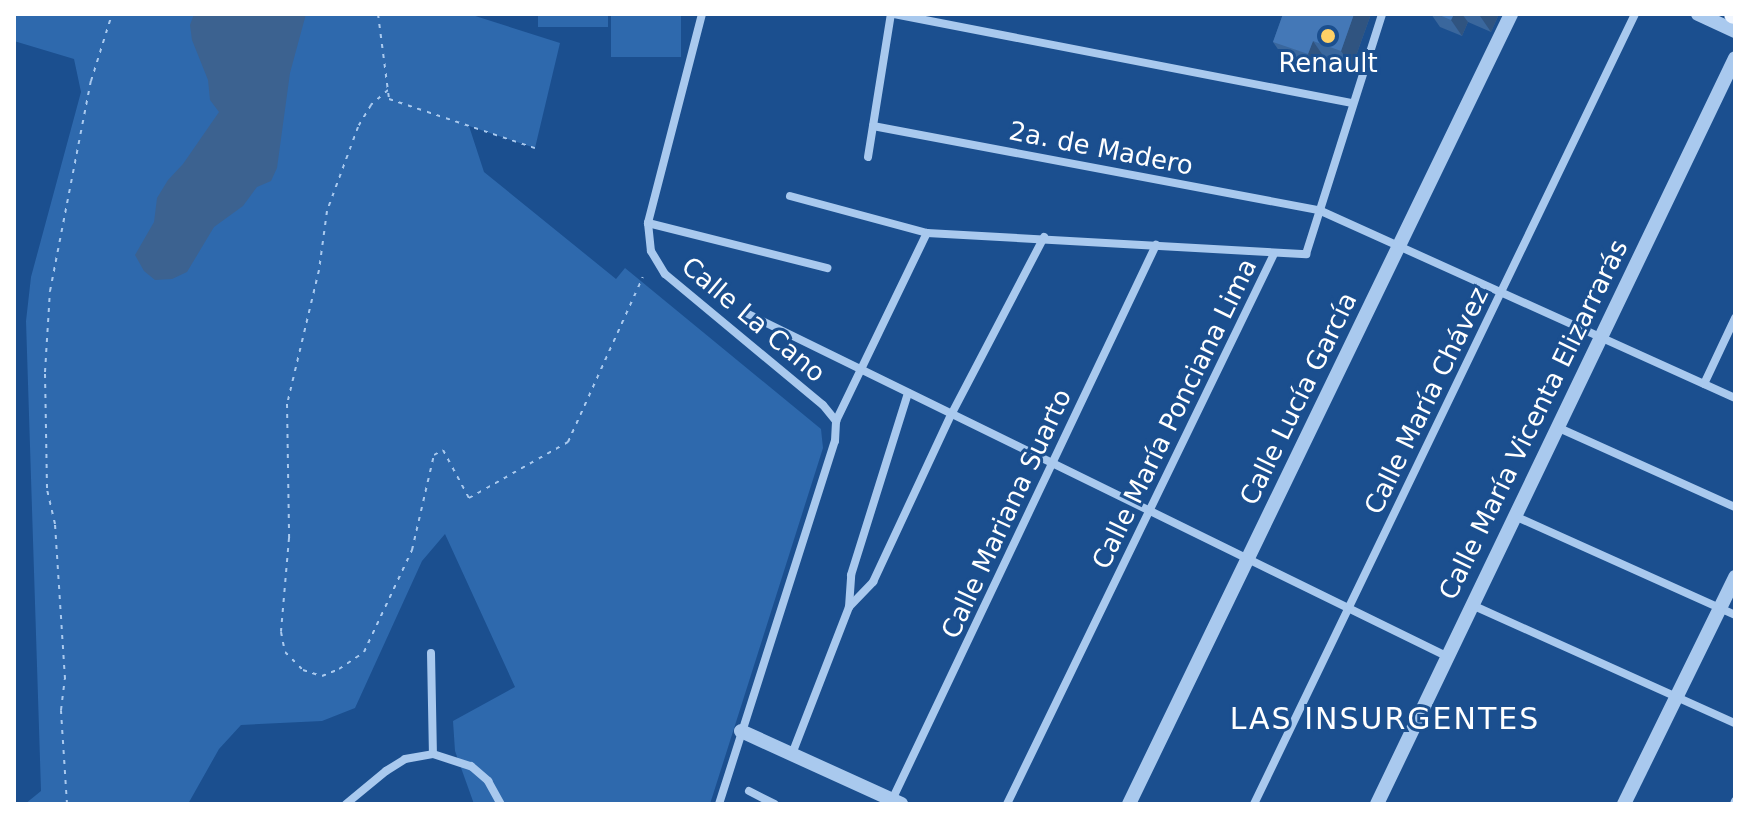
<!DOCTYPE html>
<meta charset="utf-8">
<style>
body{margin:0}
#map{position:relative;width:1749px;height:818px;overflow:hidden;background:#1b4f8f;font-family:"DejaVu Sans",sans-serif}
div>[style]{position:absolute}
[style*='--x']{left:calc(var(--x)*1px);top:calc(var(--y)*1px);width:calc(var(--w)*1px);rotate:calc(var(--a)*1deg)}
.green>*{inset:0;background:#2e69ad;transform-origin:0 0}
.water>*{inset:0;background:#3c6290}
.path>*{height:2px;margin-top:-1px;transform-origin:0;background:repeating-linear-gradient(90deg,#a9c9ee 0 4px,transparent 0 10px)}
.minor>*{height:8px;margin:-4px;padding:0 4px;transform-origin:4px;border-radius:4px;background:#a9c9ee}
.tertiary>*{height:14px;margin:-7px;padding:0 7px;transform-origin:7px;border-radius:7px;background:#a9c9ee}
.primary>*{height:20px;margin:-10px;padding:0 10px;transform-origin:10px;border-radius:10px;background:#f0f6ff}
.wall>*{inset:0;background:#3a679d}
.shaded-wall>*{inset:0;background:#305480}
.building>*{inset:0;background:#4478b7}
.dots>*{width:22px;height:22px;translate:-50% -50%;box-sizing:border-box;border:4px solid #1b4f8f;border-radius:50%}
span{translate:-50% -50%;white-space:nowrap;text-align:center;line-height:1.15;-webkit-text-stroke:6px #1b4f8f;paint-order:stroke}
.poi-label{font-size:26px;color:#fff}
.street-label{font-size:26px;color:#fff}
.quarter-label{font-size:30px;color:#fff;letter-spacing:2px}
.frame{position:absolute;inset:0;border:16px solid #fff;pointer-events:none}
</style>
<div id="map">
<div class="green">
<i style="clip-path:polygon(14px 14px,469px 14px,560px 43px,535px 148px,469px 126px,484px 172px,616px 279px,625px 268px,821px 429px,823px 448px,710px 804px,474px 804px,455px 751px,453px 721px,515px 687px,445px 534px,422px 561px,355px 708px,322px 721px,241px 725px,219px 749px,188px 804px,25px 804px,41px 791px,26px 321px,31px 277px,81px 92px,74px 59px,14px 41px)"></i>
<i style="left:538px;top:14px;width:70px;height:13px"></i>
<i style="left:611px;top:14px;width:70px;height:43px"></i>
</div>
<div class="water">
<i style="clip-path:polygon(194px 14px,306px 14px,290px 73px,277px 168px,271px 181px,257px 187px,243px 206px,214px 227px,187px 272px,172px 279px,155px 280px,144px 271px,135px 255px,154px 222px,157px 198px,168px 180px,183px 164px,219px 112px,210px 100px,208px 80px,192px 40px,190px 25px)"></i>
</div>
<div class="path">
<i style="--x:378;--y:14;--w:86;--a:82.6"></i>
<i style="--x:389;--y:99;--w:154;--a:18.6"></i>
<i style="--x:388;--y:90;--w:23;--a:139"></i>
<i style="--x:371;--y:105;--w:26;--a:121"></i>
<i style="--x:358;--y:127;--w:90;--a:110.3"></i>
<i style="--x:327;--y:211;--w:60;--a:97.7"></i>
<i style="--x:319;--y:270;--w:138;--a:103.4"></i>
<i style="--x:287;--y:404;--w:134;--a:89.1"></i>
<i style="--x:289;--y:538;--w:94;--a:94.9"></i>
<i style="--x:281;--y:632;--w:20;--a:79"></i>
<i style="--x:285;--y:652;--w:25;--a:45"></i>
<i style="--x:303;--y:670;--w:20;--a:18"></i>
<i style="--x:322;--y:676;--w:18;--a:-22"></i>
<i style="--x:339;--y:669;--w:30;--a:-34"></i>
<i style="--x:364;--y:652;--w:113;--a:-64.8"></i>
<i style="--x:412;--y:550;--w:98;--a:-77"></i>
<i style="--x:434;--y:455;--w:10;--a:-29"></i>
<i style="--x:443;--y:450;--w:55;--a:61.6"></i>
<i style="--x:469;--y:498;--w:114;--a:-29.5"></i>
<i style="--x:568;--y:442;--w:181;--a:-65.6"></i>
<i style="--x:67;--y:804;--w:94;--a:-93.7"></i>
<i style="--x:61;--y:710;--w:31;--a:-83"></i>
<i style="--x:65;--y:679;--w:155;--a:-93.7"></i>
<i style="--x:55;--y:524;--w:37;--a:-103"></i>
<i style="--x:47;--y:488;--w:116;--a:-91"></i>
<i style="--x:45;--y:372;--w:81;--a:-86.5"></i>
<i style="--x:50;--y:291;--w:214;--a:-79"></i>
<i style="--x:91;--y:81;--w:70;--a:-72.6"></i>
</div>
<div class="minor">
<i style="--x:702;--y:14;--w:216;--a:104.5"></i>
<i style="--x:648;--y:223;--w:28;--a:84"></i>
<i style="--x:651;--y:251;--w:27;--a:59"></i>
<i style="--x:665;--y:274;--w:205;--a:39.7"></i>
<i style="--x:823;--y:405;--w:21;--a:51"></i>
<i style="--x:894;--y:14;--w:467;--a:11"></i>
<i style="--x:873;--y:126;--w:456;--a:10.7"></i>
<i style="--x:1321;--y:211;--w:454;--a:24.3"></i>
<i style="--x:868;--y:157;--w:145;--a:-80.9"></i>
<i style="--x:790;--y:196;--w:142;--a:15.1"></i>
<i style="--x:927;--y:233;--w:380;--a:3.2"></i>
<i style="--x:1306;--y:254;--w:252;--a:-72.4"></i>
<i style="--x:648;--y:223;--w:185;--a:14.1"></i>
<i style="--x:746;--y:313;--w:780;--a:26.1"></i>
<i style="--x:1704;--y:384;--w:73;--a:-64.8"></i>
<i style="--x:1559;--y:428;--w:193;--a:24.2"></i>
<i style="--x:1517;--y:517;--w:239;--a:24.2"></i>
<i style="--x:1472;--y:605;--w:288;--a:24.2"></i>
<i style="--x:849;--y:607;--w:35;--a:-46"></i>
<i style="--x:873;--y:582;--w:184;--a:-65"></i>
<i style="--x:951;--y:415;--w:201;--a:-62.4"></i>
<i style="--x:431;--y:653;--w:101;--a:88.9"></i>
<i style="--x:792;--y:754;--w:158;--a:-68.8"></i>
<i style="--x:849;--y:607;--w:32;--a:-86"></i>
<i style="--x:851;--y:575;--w:191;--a:-72.6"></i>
<i style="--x:749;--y:791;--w:29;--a:27"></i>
<i style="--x:892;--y:800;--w:615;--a:-64.56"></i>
<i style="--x:346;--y:804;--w:52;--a:-39.5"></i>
<i style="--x:386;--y:771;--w:22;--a:-32"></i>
<i style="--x:405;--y:759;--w:28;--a:-10"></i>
<i style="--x:433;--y:754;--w:40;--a:18"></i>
<i style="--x:471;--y:766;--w:23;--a:41"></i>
<i style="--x:488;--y:781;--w:26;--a:61"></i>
<i style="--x:719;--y:804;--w:381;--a:-72.3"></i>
<i style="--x:835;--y:441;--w:20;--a:-87"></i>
<i style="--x:836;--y:421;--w:209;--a:-64.2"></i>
<i style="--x:1007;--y:804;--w:611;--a:-64.11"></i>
<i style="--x:1254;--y:804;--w:877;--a:-64.25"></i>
<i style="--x:1734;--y:804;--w:3;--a:-72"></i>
</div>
<div class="tertiary">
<i style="--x:1698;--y:14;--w:41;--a:24.7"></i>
<i style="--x:741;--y:731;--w:176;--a:24.5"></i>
<i style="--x:1129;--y:804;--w:878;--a:-64.19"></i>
<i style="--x:1377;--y:804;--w:827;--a:-64.36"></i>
<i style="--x:1624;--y:804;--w:253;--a:-63.9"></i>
</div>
<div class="primary">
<i style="--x:1734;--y:14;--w:1;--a:0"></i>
</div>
<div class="wall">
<i style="clip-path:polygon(1283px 14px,1371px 14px,1352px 67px,1324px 57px,1319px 70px,1284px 58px,1273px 42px)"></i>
<i style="clip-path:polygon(1431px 14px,1499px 14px,1491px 32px,1468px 22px,1462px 36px,1440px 27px)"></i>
</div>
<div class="shaded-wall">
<i style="clip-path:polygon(1354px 14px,1371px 14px,1352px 67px,1341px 51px)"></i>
<i style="clip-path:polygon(1454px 14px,1462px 14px,1468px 22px,1462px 36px,1451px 20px)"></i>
<i style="clip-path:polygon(1481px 14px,1499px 14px,1491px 32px,1480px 16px)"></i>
<i style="clip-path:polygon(1313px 41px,1324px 57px,1319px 70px,1308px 54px)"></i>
</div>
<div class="building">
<i style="clip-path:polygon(1283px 14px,1354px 14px,1341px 51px,1313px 41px,1308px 54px,1273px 42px)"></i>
<i style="clip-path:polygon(1437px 14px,1454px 14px,1451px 20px)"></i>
</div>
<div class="dots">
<i style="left:1328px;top:36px;background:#ffd166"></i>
</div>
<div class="poi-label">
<span style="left:1328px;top:64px">Renault</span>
</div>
<div class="street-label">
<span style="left:1101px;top:149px;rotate:11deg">2a. de Madero</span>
<span style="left:753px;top:320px;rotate:40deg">Calle La Cano</span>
<span style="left:1299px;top:399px;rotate:-64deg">Calle Lucía García</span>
<span style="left:1427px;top:401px;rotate:-64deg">Calle María Chávez</span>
<span style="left:1175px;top:414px;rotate:-64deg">Calle María Ponciana Lima</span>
<span style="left:1534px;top:420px;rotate:-64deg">Calle María Vicenta Elizarrarás</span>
<span style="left:1007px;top:514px;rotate:-65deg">Calle Mariana Suarto</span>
</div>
<div class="quarter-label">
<span style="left:1385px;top:719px">LAS INSURGENTES</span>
</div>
<div class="frame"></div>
</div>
